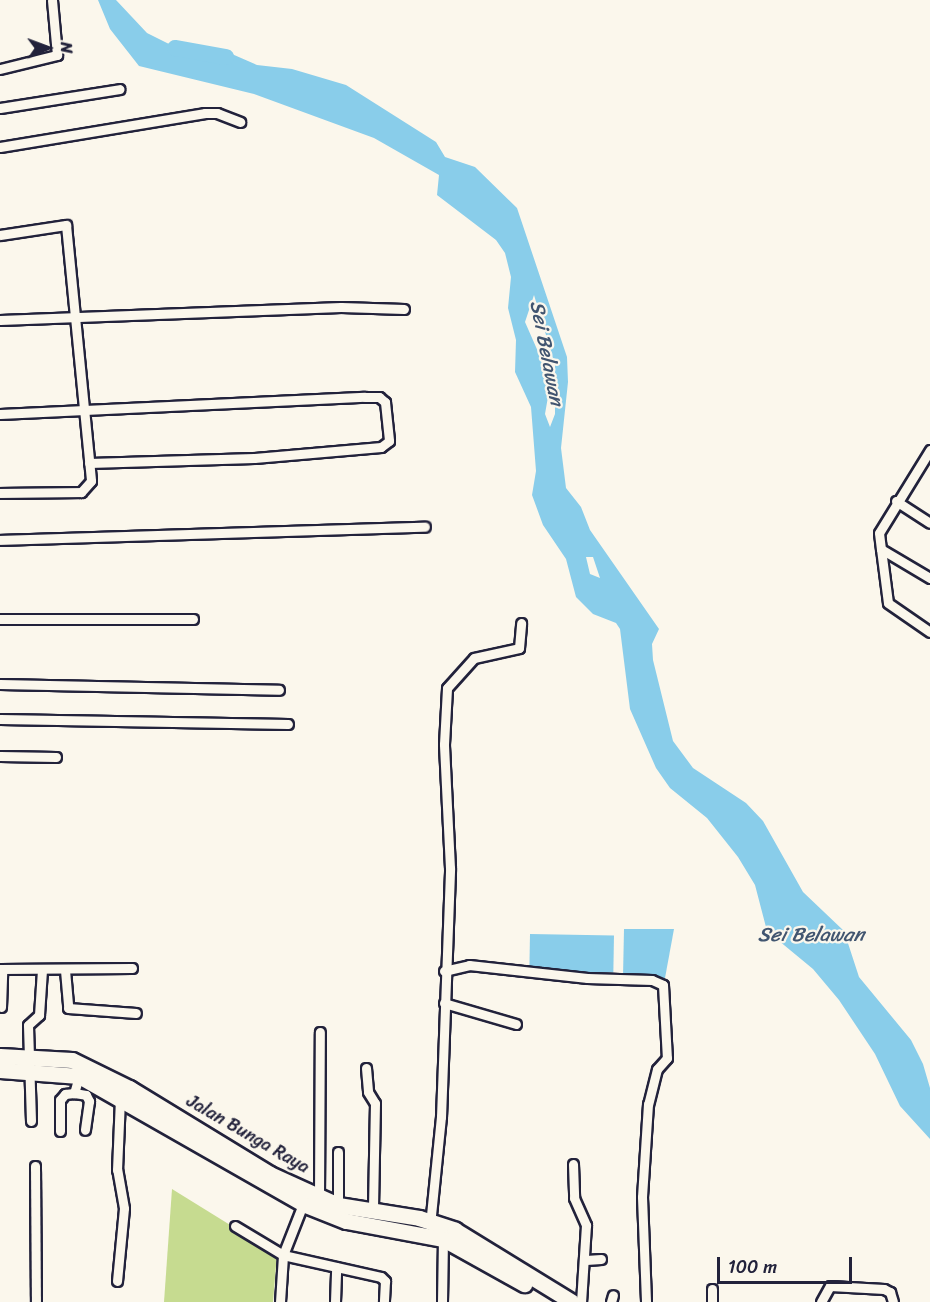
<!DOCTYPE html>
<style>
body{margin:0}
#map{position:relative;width:930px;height:1302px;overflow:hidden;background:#fbf7ec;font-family:Sriracha,sans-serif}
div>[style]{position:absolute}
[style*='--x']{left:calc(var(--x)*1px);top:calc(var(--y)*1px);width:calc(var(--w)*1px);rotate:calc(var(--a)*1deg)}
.green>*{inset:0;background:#c6db90}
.water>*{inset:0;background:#89cdea;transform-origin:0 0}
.river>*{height:16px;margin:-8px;padding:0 8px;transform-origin:8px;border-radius:8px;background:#89cdea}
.roads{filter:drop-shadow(2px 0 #22223b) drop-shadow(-2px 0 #22223b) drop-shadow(0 2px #22223b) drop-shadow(0 -2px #22223b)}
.minor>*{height:9px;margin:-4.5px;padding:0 4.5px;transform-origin:4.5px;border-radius:4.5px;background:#fbf7ec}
.primary>*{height:15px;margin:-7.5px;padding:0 7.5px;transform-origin:7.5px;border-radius:7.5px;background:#fbf7ec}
span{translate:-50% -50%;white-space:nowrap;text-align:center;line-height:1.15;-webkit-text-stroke:4.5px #fbf7ec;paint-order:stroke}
.street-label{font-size:18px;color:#22223b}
.water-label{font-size:20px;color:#415570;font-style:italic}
.north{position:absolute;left:18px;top:18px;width:60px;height:60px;-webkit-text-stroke:4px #fbf7ec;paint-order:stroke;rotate:89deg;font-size:16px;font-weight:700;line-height:24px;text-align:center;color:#22223b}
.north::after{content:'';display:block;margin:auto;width:21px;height:27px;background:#22223b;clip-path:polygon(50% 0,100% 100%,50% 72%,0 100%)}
.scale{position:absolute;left:717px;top:1257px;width:135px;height:27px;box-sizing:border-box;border:3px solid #22223b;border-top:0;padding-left:8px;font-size:18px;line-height:21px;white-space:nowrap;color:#22223b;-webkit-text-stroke:4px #fbf7ec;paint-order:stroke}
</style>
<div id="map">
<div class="green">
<i style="clip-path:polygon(172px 1189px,277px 1254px,273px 1302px,164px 1302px)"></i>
</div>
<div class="water">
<i style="clip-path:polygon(evenodd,98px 0,116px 0,147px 33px,169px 44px,192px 46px,201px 52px,225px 51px,257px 65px,292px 69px,346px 85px,436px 142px,445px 157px,475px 167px,517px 208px,567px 357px,568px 382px,561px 448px,566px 488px,581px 507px,590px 530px,659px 629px,652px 644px,653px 660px,673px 741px,693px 768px,746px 803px,763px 821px,803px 892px,844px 931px,859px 977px,911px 1040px,923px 1064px,930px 1088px,930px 1139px,900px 1106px,875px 1054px,839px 1000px,813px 969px,767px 931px,755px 885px,738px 857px,707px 818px,670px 788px,656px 768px,630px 709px,620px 629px,616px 623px,593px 614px,576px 597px,566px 559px,543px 525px,532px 495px,536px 471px,531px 407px,515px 372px,516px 340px,508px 308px,511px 277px,505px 253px,496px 240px,437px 195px,439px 175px,374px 138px,254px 94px,139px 66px,110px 29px,98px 0,534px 295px,555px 365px,555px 414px,550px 427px,545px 414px,549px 391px,543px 363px,525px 322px,534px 295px,98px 0,586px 557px,593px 557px,600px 578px,590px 574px,586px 557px)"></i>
<i style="clip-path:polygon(624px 929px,674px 929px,665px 978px,623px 977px)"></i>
<i style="left:530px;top:934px;width:84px;height:37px;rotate:1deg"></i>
</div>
<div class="river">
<i style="--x:175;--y:48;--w:52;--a:10"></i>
</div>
<div class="roads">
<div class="minor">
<i style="--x:0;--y:69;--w:59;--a:-13.8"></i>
<i style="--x:57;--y:55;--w:55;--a:-95.2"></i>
<i style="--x:0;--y:108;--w:121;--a:-9"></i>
<i style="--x:0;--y:147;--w:208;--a:-9.4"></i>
<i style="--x:205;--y:113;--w:12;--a:0"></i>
<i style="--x:217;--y:113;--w:25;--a:21"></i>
<i style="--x:0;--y:235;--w:67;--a:-8.6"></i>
<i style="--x:66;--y:225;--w:257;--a:84.4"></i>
<i style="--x:91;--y:481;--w:15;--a:132"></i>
<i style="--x:81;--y:492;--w:81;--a:179.3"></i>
<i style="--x:0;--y:320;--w:341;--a:-2.2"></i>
<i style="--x:341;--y:307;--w:63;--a:1.8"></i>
<i style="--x:0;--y:414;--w:365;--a:-2.7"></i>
<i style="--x:365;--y:397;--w:14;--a:0"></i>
<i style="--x:379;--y:397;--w:8;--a:40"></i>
<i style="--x:385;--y:402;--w:39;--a:84"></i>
<i style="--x:389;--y:441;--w:10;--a:143"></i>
<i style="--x:381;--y:447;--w:127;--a:175"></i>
<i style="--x:254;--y:458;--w:165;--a:178.3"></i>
<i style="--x:930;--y:450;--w:97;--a:121.6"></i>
<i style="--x:879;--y:533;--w:16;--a:83"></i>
<i style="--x:881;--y:549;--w:57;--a:30.6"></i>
<i style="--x:896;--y:501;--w:40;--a:32.9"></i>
<i style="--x:0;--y:540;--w:425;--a:-1.8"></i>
<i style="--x:881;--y:549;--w:54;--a:82.6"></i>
<i style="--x:888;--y:603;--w:51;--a:34.6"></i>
<i style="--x:0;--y:619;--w:193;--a:0"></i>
<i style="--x:0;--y:684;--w:279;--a:1.2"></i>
<i style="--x:0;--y:719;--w:288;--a:1"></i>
<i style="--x:0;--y:756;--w:56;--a:1"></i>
<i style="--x:0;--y:969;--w:132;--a:-0.4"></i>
<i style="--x:65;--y:970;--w:38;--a:85"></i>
<i style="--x:68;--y:1008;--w:68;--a:4.2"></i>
<i style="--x:444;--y:971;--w:26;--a:-13"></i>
<i style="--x:469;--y:965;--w:119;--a:6.3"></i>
<i style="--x:587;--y:978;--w:65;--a:1.8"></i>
<i style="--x:652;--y:980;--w:12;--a:24"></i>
<i style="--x:663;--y:985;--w:73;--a:86.9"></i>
<i style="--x:667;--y:1058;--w:15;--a:132"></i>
<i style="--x:657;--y:1069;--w:36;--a:104"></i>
<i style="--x:648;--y:1104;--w:93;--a:93.7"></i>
<i style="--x:642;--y:1197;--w:105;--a:87.8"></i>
<i style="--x:444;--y:1003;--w:75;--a:16.3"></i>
<i style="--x:1;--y:1007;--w:38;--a:-88"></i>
<i style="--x:366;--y:1068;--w:24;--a:85"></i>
<i style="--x:368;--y:1092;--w:13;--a:58"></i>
<i style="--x:375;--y:1103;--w:109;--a:91.1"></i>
<i style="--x:79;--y:1076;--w:18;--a:106"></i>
<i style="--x:74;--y:1093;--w:12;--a:9"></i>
<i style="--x:86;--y:1095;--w:7;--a:63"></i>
<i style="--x:89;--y:1101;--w:29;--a:98"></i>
<i style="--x:31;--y:1121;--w:96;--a:-91.8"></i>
<i style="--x:28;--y:1025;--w:15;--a:-42"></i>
<i style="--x:39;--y:1015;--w:45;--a:-86.2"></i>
<i style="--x:60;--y:1131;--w:31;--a:-90"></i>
<i style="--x:60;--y:1100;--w:8;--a:-50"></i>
<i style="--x:65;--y:1094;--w:9;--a:-6"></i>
<i style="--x:338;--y:1152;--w:53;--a:90"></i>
<i style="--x:573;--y:1164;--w:34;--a:88"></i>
<i style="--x:574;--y:1198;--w:30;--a:66"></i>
<i style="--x:586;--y:1225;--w:77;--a:93.7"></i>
<i style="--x:35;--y:1166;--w:136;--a:89.6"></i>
<i style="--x:319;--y:1196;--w:164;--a:-89.7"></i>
<i style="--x:430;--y:1225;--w:109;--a:-84.2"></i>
<i style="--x:441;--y:1117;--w:249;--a:-87.9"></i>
<i style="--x:450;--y:868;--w:124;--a:-92.8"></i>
<i style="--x:444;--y:744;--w:56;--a:-86.9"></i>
<i style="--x:447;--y:688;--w:40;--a:-48"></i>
<i style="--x:474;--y:658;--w:46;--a:-12.5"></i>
<i style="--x:519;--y:648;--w:25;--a:-85"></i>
<i style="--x:235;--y:1226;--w:56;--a:31.1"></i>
<i style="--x:283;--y:1255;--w:100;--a:12.7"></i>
<i style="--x:381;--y:1277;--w:6;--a:45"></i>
<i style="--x:385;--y:1281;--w:21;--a:93"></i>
<i style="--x:586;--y:1260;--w:15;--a:-4"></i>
<i style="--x:117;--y:1281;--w:73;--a:-84.5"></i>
<i style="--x:124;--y:1208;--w:39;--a:-100"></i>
<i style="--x:117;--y:1170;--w:72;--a:-87.6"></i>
<i style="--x:712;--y:1289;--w:13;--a:90"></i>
<i style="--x:280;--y:1302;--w:47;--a:-86.3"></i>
<i style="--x:283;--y:1255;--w:55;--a:-68.6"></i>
<i style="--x:335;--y:1302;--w:35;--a:-88"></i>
<i style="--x:442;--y:1302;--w:63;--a:-89.1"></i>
<i style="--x:611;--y:1302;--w:7;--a:-74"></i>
<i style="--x:821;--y:1302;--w:18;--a:-61"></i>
<i style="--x:830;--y:1286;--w:54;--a:3.2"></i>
<i style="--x:884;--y:1289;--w:7;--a:27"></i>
<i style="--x:890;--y:1292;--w:10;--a:73"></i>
</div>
<div class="primary">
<i style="--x:0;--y:1056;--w:72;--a:3.2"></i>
<i style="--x:72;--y:1060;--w:64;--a:26.2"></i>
<i style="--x:129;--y:1088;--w:165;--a:31.4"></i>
<i style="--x:270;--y:1174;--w:75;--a:24.5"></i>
<i style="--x:338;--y:1205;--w:82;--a:9.1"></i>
<i style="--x:419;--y:1218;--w:38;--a:18"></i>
<i style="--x:455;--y:1230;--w:137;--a:31.6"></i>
<i style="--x:0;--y:1070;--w:79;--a:4.3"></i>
<i style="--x:79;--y:1076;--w:258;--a:29.7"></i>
<i style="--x:303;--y:1204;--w:46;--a:21.6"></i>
<i style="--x:346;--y:1221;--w:99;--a:10.5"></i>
<i style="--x:443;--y:1239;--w:93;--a:29.1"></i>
</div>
</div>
<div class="street-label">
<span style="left:248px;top:1134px;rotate:30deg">Jalan Bunga Raya</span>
</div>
<div class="water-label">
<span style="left:547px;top:353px;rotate:79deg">Sei Belawan</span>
<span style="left:811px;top:934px">Sei Belawan</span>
</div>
<div class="north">N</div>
<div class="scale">100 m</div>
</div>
